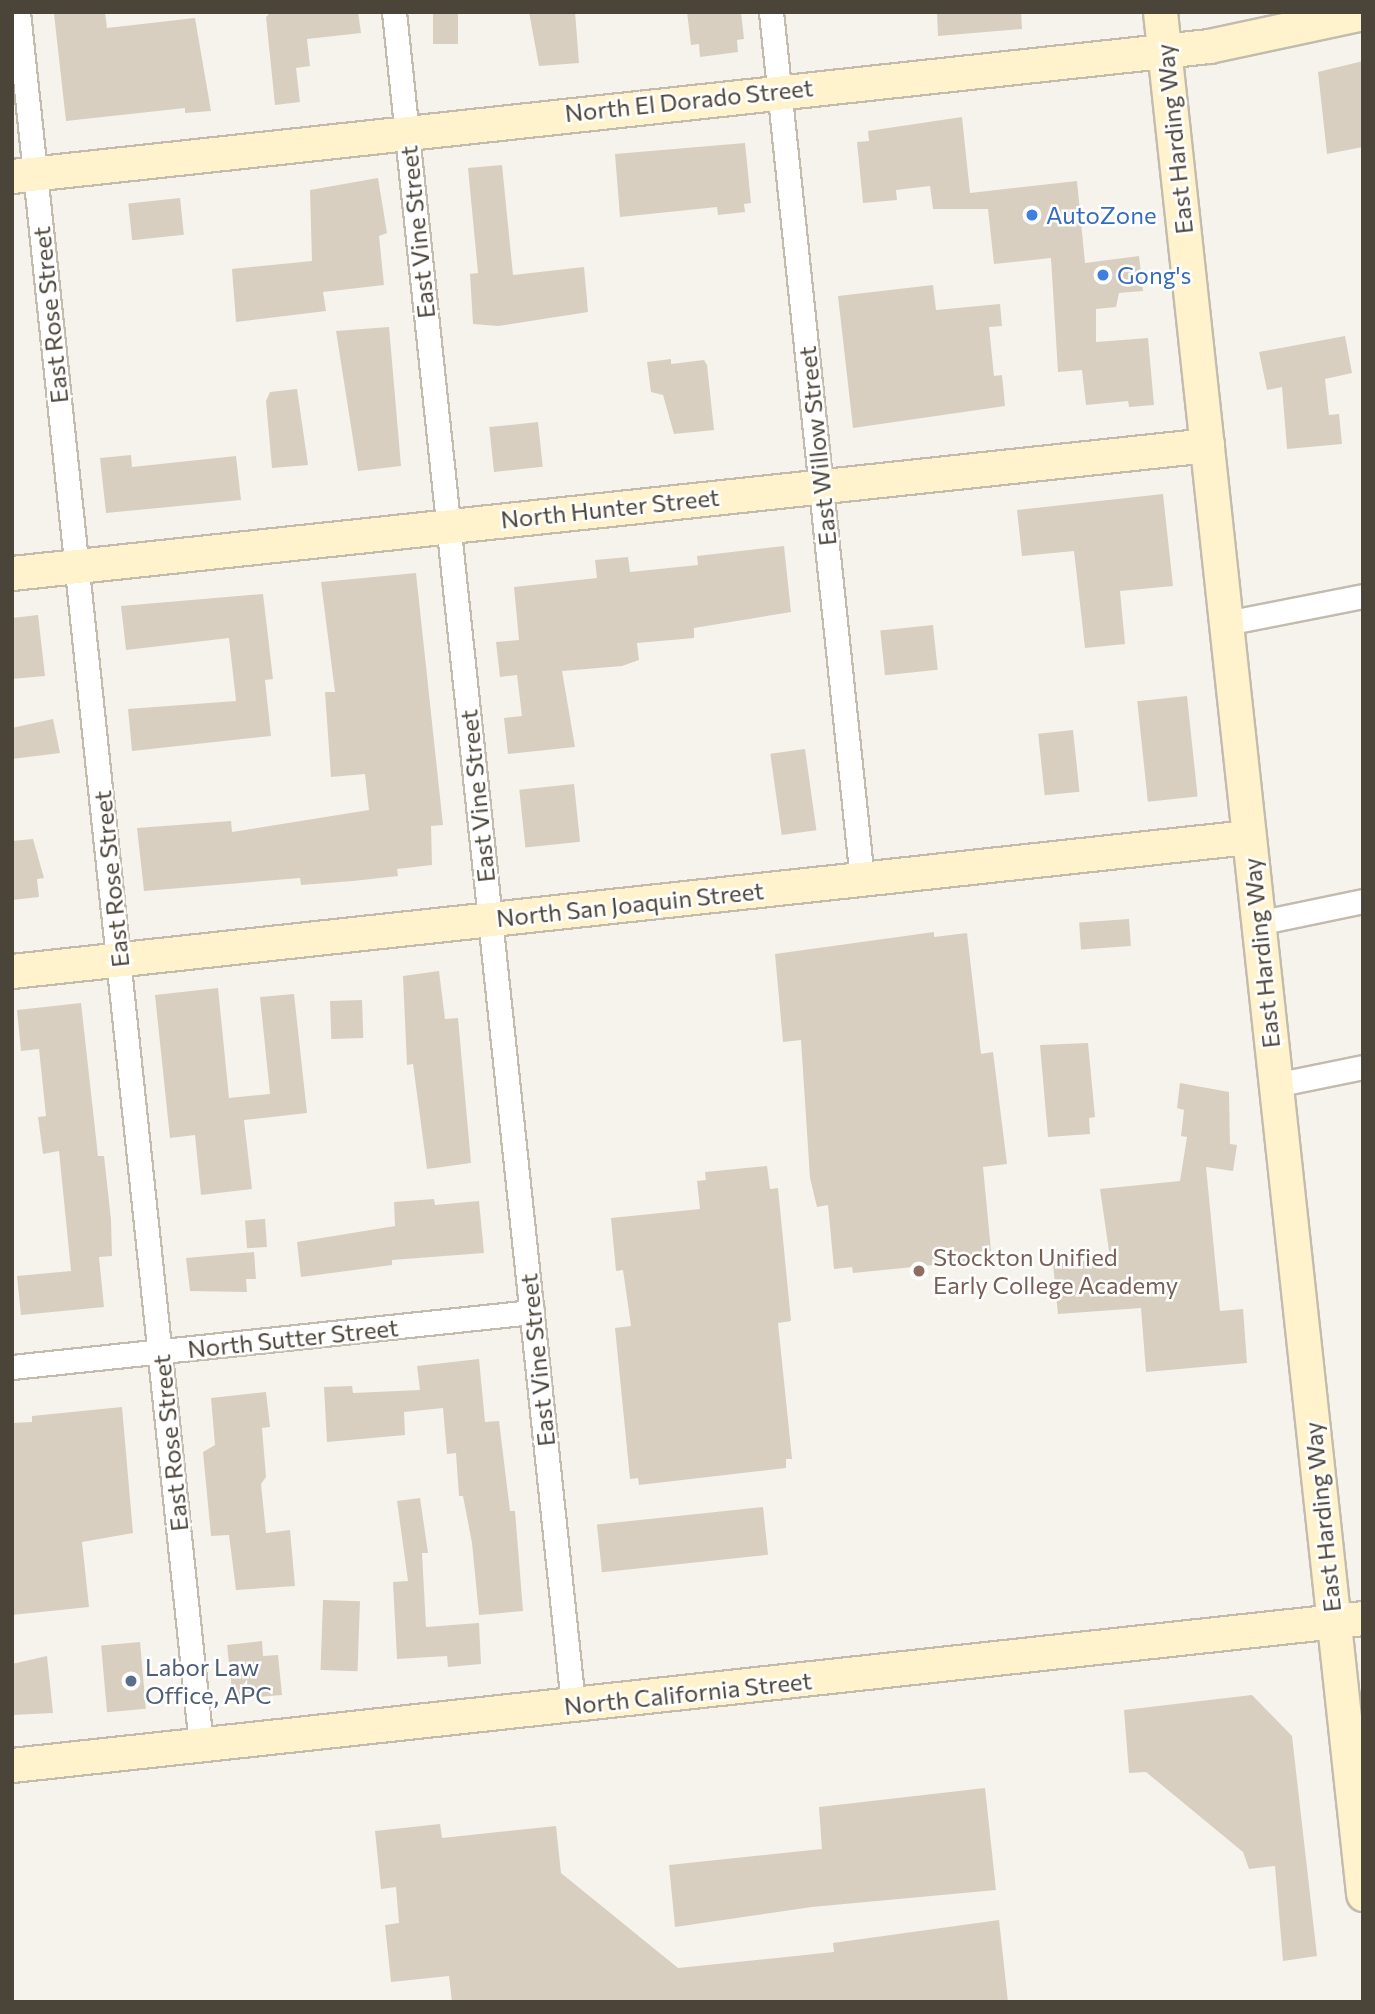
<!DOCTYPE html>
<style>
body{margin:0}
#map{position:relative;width:1375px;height:2014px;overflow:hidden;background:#f6f3ec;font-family:Commissioner,sans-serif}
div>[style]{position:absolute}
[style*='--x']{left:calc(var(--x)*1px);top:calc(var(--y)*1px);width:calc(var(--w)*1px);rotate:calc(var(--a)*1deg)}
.building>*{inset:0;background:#d8cfc1;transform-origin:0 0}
.roads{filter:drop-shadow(2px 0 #c2bbae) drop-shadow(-2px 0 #c2bbae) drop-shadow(0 2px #c2bbae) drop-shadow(0 -2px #c2bbae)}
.street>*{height:23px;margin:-11.5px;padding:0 11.5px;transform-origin:11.5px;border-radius:11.5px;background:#fff}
.secondary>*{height:33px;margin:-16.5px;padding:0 16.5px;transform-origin:16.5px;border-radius:16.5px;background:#fff3cd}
.dots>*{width:19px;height:19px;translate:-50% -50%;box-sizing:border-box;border:4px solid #fff;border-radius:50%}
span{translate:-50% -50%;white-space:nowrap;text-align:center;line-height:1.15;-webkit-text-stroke:5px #fff;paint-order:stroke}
.street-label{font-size:24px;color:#4b4439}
.shop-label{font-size:24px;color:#366cbe}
.left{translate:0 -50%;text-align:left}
.education-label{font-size:24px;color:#785e54}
.service-label{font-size:24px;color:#4e5e75}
.frame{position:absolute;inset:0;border:14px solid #4b4439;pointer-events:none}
</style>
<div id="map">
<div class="building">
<i style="clip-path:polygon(105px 12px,107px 28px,195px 18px,211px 111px,185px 113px,185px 108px,66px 121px,54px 14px)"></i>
<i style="clip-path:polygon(271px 12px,358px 12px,361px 33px,307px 39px,310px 66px,296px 68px,300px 102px,275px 105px,266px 17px)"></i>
<i style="left:433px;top:12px;width:25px;height:32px"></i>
<i style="clip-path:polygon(529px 12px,575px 12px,579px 63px,539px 66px)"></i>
<i style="clip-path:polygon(687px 12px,741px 12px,744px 39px,737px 40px,738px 52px,700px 57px,699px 44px,691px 45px)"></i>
<i style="clip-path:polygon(937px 12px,1021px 12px,1022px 29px,938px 36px)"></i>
<i style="clip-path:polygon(1363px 61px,1363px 147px,1327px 154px,1318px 72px)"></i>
<i style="clip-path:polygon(962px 117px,970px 193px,1077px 181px,1085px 263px,1139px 256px,1143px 291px,1119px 293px,1116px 307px,1096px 309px,1096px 342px,1148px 338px,1154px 405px,1129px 407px,1128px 401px,1086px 405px,1082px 370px,1058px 372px,1051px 258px,994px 264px,988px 209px,933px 209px,930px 186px,896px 190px,897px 200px,863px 203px,857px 142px,869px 141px,868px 131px)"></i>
<i style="clip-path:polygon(745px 143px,751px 203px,744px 204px,745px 212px,718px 215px,717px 207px,620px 217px,615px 154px)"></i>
<i style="clip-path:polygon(502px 165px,513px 275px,584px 267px,588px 312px,498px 326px,473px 324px,470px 274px,478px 273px,468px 168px)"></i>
<i style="clip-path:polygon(378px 178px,387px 233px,379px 236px,384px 285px,323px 292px,326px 311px,236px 322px,232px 269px,312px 261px,310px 190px)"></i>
<i style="left:180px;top:198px;width:37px;height:52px;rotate:84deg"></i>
<i style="clip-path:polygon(933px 285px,936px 310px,1000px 304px,1002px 326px,989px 327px,994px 376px,1002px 375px,1005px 406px,853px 428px,838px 296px)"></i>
<i style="clip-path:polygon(389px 327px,401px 466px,358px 471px,336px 331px)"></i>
<i style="clip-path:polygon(1345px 336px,1352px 373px,1325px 379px,1329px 415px,1339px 414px,1342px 444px,1287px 449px,1282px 387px,1267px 390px,1259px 352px)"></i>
<i style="clip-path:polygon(671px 359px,671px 364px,704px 360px,707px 365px,714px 430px,674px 434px,663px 395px,651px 392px,647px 362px)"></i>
<i style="clip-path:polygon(297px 389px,308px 465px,272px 468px,266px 401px,270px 392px)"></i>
<i style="left:538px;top:422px;width:45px;height:49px;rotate:84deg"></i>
<i style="clip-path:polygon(131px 455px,132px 467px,236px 456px,241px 500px,106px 513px,100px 458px)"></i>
<i style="clip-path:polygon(1163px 494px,1173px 586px,1120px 591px,1125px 644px,1085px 648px,1074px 551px,1022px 556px,1017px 510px)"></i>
<i style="clip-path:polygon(784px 546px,791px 612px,694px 628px,694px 638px,637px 643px,639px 660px,622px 666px,562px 671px,575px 747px,508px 754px,504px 718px,522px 716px,517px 675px,500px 677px,496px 642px,519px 640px,514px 587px,597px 578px,595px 560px,628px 557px,630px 572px,698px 565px,697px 556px)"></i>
<i style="clip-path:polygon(416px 573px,443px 825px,431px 826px,432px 865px,397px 869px,398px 876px,353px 881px,301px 885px,300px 878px,144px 891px,137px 828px,231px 821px,232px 832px,369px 810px,365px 774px,331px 777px,325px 692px,335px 692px,321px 582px)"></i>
<i style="clip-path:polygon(263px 594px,273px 679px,265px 680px,271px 736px,132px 751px,128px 709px,236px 701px,229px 638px,126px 650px,121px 606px)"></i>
<i style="clip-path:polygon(38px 615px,45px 676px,12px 679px,12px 618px)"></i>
<i style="left:933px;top:625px;width:45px;height:53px;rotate:84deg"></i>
<i style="left:1187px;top:696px;width:101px;height:50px;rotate:84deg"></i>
<i style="clip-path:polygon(53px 719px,60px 753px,12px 759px,12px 728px)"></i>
<i style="left:1073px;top:730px;width:62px;height:35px;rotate:84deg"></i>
<i style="left:805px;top:749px;width:82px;height:35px;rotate:82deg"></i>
<i style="left:574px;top:784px;width:58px;height:55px;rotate:84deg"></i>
<i style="clip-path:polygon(33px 839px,44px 878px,37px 879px,39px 897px,12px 900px,12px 841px)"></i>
<i style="left:1129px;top:919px;width:27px;height:50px;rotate:86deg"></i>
<i style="clip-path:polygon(934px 932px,934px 937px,967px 933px,981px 1054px,993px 1052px,1007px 1164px,983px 1167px,991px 1251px,972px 1252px,973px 1261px,853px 1273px,852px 1267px,834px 1269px,828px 1205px,817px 1207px,810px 1178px,801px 1040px,783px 1042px,775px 954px)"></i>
<i style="clip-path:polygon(439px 971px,445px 1019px,458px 1018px,471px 1163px,427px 1169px,413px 1064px,407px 1065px,403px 976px)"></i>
<i style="clip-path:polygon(218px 988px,229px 1098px,270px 1094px,260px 997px,294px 994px,307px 1113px,244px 1120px,252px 1189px,201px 1195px,195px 1135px,170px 1138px,155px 995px)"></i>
<i style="left:362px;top:1000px;width:38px;height:32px;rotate:88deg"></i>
<i style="clip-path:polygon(81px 1003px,98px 1156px,104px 1156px,111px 1220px,112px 1256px,99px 1257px,104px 1307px,21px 1315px,17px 1276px,71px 1271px,59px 1151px,43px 1154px,38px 1117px,46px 1116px,39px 1049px,21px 1051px,17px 1010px)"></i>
<i style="clip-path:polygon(1088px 1043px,1095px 1117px,1089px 1118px,1090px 1134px,1048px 1137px,1040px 1045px)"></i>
<i style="clip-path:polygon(1180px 1083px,1229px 1092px,1230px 1144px,1237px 1145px,1233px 1171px,1206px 1167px,1220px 1311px,1243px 1309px,1247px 1363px,1146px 1372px,1141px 1308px,1058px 1314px,1053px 1264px,1110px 1258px,1100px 1189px,1180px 1181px,1187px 1137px,1181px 1136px,1184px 1110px,1177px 1108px)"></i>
<i style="clip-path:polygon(767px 1166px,770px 1189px,778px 1188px,791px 1321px,778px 1323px,792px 1459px,786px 1459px,786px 1468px,639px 1485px,638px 1478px,630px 1479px,615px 1328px,631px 1326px,623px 1270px,616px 1271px,611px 1218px,700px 1209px,697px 1181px,706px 1180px,705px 1172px)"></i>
<i style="clip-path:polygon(434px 1199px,435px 1205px,479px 1201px,484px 1253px,392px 1260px,392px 1265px,301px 1277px,297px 1242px,395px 1226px,394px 1202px)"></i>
<i style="left:265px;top:1219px;width:28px;height:20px;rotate:86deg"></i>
<i style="clip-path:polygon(254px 1252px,256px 1279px,246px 1279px,247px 1292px,190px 1291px,186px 1258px)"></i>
<i style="clip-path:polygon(479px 1359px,485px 1422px,499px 1421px,510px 1511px,515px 1511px,523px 1611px,479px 1615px,472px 1543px,463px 1496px,459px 1496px,456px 1453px,447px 1454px,443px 1408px,404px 1412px,405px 1435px,327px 1442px,324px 1387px,352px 1386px,353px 1393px,420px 1390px,417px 1366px)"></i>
<i style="clip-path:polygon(266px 1392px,270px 1427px,262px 1428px,266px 1477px,261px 1484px,266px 1533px,290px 1530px,295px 1586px,236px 1590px,229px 1535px,211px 1536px,203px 1452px,215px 1445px,211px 1398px)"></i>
<i style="clip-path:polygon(122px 1407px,133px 1533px,82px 1542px,89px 1607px,12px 1615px,12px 1423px,32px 1422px,32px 1416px)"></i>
<i style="clip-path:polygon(420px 1498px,428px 1553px,422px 1553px,426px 1627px,479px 1623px,481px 1664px,448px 1667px,447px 1656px,397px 1659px,393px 1582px,408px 1581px,397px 1501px)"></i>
<i style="left:763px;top:1507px;width:48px;height:167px;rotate:84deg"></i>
<i style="left:323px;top:1600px;width:37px;height:70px;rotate:2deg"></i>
<i style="clip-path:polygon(262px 1641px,263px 1656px,278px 1655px,282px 1695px,233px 1699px,227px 1645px)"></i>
<i style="left:140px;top:1642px;width:67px;height:39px;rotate:85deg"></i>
<i style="clip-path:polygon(47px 1656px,53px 1713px,12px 1715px,12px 1664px)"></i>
<i style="clip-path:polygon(1252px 1695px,1292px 1736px,1317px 1956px,1283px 1961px,1275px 1866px,1249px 1869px,1243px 1852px,1146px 1772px,1129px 1773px,1124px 1710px)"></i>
<i style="clip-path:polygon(985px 1788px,996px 1890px,812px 1907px,675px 1927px,669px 1865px,822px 1849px,819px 1807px)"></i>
<i style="clip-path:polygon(440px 1824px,442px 1838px,556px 1826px,561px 1873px,678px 1968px,834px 1952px,833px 1943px,999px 1920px,1008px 2002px,452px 2002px,449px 1976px,391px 1982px,385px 1925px,399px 1923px,396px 1887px,381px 1889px,375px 1831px)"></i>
</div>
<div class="roads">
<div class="street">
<i style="--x:18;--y:12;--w:1743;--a:83.97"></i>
<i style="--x:394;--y:12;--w:1702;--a:83.96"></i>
<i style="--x:771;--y:12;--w:872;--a:84.01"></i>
<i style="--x:1226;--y:623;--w:140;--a:-11.1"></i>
<i style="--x:1258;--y:923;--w:107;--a:-11.8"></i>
<i style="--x:1275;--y:1085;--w:90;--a:-11.6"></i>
<i style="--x:12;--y:1367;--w:523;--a:-6.04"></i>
</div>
<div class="secondary">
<i style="--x:1160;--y:12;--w:1893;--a:83.84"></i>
<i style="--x:12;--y:176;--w:1204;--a:-6.2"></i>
<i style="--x:1209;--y:46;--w:157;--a:-12.1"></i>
<i style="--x:12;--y:573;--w:1202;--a:-6.11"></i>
<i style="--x:12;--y:971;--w:1243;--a:-6.19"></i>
<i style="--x:12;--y:1765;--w:1359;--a:-6.21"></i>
</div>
</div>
<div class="dots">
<i style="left:1032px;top:215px;background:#3f7fe0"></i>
<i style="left:1103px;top:275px;background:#3f7fe0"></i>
<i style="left:919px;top:1271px;background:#8d6e63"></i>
<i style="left:131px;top:1681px;background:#5c6f8a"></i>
</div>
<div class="street-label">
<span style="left:689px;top:100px;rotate:-6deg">North El Dorado Street</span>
<span style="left:1174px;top:139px;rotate:-96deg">East Harding Way</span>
<span style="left:417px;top:232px;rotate:-96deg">East Vine Street</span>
<span style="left:50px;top:315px;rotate:-96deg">East Rose Street</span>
<span style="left:817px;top:446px;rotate:-96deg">East Willow Street</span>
<span style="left:610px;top:508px;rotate:-6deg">North Hunter Street</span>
<span style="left:477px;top:796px;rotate:-96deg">East Vine Street</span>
<span style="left:111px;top:879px;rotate:-96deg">East Rose Street</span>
<span style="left:630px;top:904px;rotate:-6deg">North San Joaquin Street</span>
<span style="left:1261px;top:953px;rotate:-96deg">East Harding Way</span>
<span style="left:293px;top:1338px;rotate:-6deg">North Sutter Street</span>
<span style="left:537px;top:1360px;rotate:-96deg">East Vine Street</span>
<span style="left:170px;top:1443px;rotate:-96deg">East Rose Street</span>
<span style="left:1322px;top:1517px;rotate:-96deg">East Harding Way</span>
<span style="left:688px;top:1693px;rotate:-6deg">North California Street</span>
</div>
<div class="shop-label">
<span class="left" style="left:1046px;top:215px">AutoZone</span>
<span class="left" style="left:1117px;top:275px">Gong's</span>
</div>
<div class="education-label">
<span class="left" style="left:933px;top:1271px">Stockton Unified<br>Early College Academy</span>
</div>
<div class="service-label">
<span class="left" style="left:145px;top:1681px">Labor Law<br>Office, APC</span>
</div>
<div class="frame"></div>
</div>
